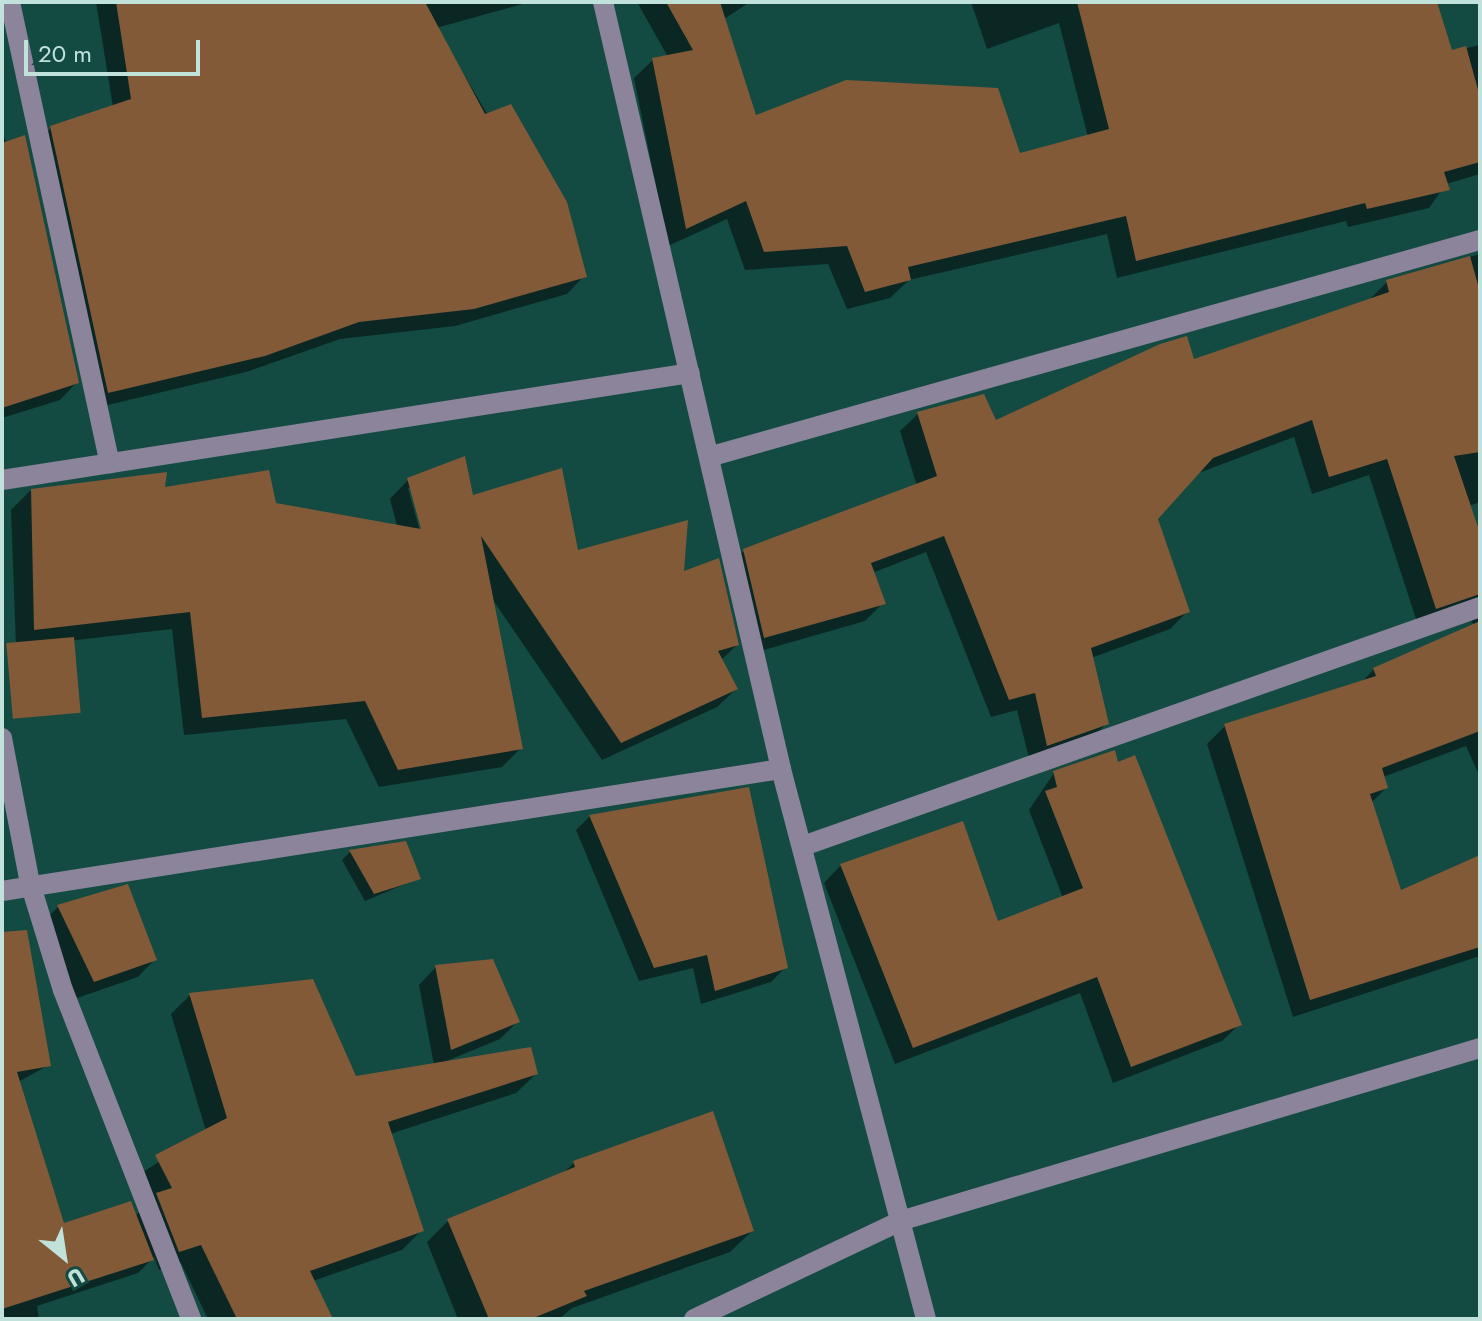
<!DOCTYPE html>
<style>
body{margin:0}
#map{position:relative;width:1482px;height:1321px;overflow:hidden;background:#134a42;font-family:Jost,sans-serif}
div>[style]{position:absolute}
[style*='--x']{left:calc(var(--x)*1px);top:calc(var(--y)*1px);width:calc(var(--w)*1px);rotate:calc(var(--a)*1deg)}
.shadow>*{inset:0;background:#0007}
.building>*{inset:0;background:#835a38;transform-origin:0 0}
.minor>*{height:20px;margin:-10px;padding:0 10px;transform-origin:10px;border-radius:10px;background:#8b849a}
span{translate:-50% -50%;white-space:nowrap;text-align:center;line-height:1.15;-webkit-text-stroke:8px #134a42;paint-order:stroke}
.frame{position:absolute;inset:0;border:4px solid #c1e2db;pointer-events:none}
.north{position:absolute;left:24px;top:1217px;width:80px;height:80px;-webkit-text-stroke:6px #134a42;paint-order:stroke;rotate:150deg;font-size:22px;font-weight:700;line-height:32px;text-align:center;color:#c1e2db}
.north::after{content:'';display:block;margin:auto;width:28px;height:36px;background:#c1e2db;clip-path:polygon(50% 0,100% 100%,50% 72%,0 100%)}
.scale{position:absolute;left:24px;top:40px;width:176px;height:36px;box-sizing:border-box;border:4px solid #c1e2db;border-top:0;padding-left:10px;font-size:24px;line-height:28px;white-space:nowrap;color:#c1e2db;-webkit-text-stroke:6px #134a42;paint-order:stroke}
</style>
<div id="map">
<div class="shadow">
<i style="clip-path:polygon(96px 2px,530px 2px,436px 28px,584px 276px,567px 294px,455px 326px,340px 339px,246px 372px,91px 409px,34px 146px,51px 128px,113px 107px)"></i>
<i style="clip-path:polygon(637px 2px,750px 2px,724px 19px,755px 118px,1018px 156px,1088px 137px,1059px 23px,987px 49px,971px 2px,1435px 2px,1451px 52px,1480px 45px,1480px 174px,1446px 184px,1429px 208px,1348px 227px,1346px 221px,1117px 278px,1107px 234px,909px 280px,890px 298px,847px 309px,828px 264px,745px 270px,727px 219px,668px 246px,634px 78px,653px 60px,668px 57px)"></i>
<i style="clip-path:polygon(2px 129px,77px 382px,60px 400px,2px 418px)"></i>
<i style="clip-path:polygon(1480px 254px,1480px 502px,1469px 506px,1480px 540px,1480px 777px,1466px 746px,1383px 777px,1386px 788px,1371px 803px,1400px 892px,1480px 858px,1480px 956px,1293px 1017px,1207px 744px,1225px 726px,1361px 683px,1374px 669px,1474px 625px,1463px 611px,1418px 625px,1369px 475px,1312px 494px,1294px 437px,1196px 474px,1156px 518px,1188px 611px,1170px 629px,1091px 658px,1106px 724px,1088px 742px,1030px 762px,1017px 710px,991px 717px,926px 552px,872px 573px,883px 603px,865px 621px,746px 655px,726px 569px,744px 551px,917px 486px,900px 431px,918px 414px,995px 423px,1193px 361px,1369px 300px,1387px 282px)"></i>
<i style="clip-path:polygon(evenodd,165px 474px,163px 489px,397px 526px,390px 499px,408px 480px,471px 498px,576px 553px,682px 574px,737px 645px,721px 660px,736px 689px,717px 707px,602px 760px,491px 597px,521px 748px,502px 767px,379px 787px,346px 719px,184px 735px,172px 629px,16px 647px,11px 510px,30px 491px,165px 474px,408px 488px,412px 488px,425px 538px,422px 539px,408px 488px)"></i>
<i style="clip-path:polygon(1054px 773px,1240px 1024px,1222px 1041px,1113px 1083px,1080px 993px,895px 1064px,824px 883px,841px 865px,997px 923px,1063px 898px,1029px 810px)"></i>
<i style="clip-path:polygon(590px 816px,786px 967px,771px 982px,701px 1004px,693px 968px,639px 981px,576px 830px)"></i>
<i style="clip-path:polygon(350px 852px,419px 878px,365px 901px,342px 860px)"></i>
<i style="clip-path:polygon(58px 907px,155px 959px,138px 977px,77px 998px,41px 924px)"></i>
<i style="clip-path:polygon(436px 967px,517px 1022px,500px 1039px,444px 1062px,536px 1074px,516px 1093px,390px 1134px,422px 1230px,402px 1250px,313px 1281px,330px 1319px,208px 1319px,181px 1263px,159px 1270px,154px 1257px,138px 1273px,37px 1306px,39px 1319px,2px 1319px,2px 990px,49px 1065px,18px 1082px,63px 1225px,135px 1216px,150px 1202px,137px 1176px,206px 1131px,171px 1014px,190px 995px,355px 1078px,434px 1065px,419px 985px)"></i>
<i style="clip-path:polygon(574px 1163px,752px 1231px,730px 1252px,572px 1308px,559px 1319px,458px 1319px,427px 1242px,449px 1220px,562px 1174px)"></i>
</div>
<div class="building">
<i style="clip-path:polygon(116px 2px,425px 2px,485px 114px,511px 104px,567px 202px,587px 277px,474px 309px,359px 322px,265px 356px,108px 393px,50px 126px,131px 99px)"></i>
<i style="clip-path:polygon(666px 2px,720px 2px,756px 115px,846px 80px,998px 88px,1020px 153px,1109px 129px,1077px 2px,1437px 2px,1452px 50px,1466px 46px,1480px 97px,1480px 162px,1444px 172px,1450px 190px,1367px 209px,1365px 203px,1136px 261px,1126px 216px,908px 267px,911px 280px,865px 292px,847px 246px,764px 252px,746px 201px,686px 229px,652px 58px,693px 50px)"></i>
<i style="clip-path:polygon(25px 135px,79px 383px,2px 408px,2px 143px)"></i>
<i style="clip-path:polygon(1470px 256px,1480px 292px,1480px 452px,1454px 456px,1480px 533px,1480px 594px,1436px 609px,1387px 459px,1329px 477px,1312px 420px,1213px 458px,1158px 519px,1190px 612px,1091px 648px,1109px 724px,1047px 746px,1035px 693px,1009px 700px,944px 536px,871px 563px,886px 604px,764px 638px,743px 549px,937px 476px,917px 412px,984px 394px,996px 420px,1160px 344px,1187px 336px,1194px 359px,1389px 292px,1386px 280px)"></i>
<i style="clip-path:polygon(465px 456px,473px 495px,562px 468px,578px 550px,688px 520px,684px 571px,719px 558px,739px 645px,718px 651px,738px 689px,621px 743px,481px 536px,523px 749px,398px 770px,365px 701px,202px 718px,190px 612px,34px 630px,31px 489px,167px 472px,165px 487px,269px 470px,276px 503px,421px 529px,407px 478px)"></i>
<i style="clip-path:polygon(1480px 621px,1480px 731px,1382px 768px,1388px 788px,1370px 794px,1401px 890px,1480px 855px,1480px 947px,1310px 1000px,1224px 724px,1376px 676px,1373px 668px)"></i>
<i style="left:74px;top:637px;width:76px;height:68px;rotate:85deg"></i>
<i style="clip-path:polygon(1115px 750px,1118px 762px,1135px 755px,1242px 1025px,1131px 1067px,1097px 977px,913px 1048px,840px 864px,963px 821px,998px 921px,1083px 888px,1045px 791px,1057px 787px,1053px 771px)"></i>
<i style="clip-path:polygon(749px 787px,788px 968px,715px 991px,707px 955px,654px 968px,589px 815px)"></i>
<i style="clip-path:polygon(406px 841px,421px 879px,374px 894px,349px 850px)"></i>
<i style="clip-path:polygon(128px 884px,157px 960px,94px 982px,57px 905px)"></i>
<i style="clip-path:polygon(27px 930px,51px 1066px,17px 1072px,64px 1223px,131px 1201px,154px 1260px,2px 1309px,2px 932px)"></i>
<i style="clip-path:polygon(493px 959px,520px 1022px,451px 1050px,435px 965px)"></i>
<i style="clip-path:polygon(313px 979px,356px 1076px,531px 1047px,538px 1074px,388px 1122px,424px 1231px,310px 1271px,333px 1319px,237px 1319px,201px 1245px,179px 1252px,156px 1193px,172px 1188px,155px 1155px,227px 1118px,189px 993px)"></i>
<i style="clip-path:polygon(713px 1111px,754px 1231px,584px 1291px,587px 1296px,531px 1319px,489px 1319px,447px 1219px,575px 1167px,573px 1161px)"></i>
</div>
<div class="minor">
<i style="--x:10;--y:2;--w:472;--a:77.8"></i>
<i style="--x:603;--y:2;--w:787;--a:76.93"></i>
<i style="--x:781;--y:769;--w:569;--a:75.23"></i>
<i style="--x:712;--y:456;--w:798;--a:-15.71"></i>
<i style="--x:2;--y:480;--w:696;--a:-8.84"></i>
<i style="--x:2;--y:738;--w:148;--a:79.1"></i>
<i style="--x:30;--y:883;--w:112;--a:72.9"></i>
<i style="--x:63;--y:990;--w:353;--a:68.7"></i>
<i style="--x:803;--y:846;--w:718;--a:-19.44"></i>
<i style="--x:2;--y:891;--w:788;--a:-8.9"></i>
<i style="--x:694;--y:1319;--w:228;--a:-25.4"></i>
<i style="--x:900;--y:1221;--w:605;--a:-16.61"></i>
</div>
<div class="frame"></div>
<div class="north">U</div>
<div class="scale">20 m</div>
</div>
